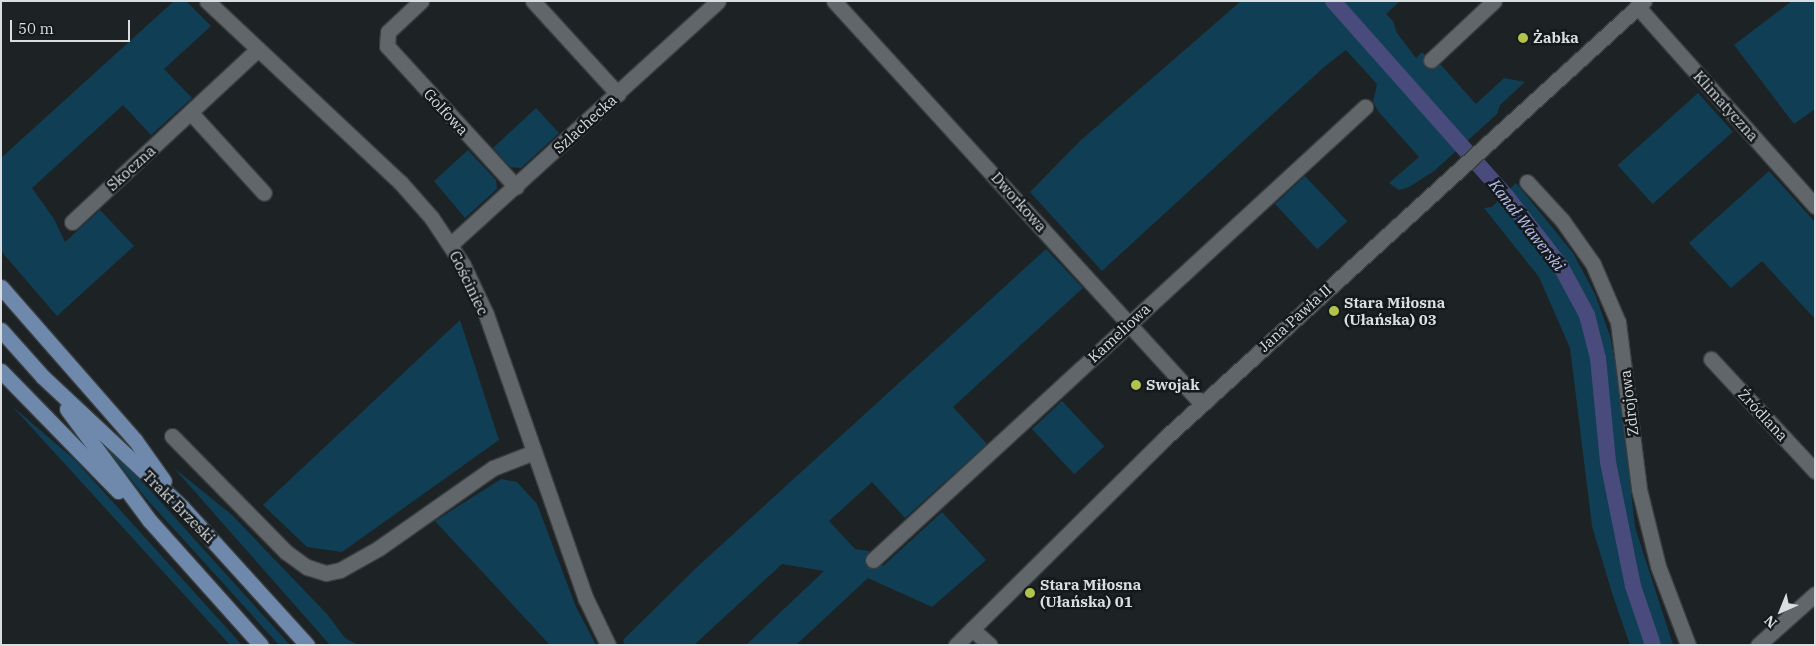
<!DOCTYPE html>
<meta charset="utf-8">
<style>
body{margin:0}
#map{position:relative;width:1816px;height:646px;overflow:hidden;background:#1d2225;font-family:"IBM Plex Serif",serif}
div>[style]{position:absolute}
[style*='--x']{left:calc(var(--x)*1px);top:calc(var(--y)*1px);width:calc(var(--w)*1px);rotate:calc(var(--a)*1deg)}
.green>*{inset:0;background:#103f55;transform-origin:0 0}
.canal>*{height:16px;margin:-8px;padding:0 8px;transform-origin:8px;border-radius:8px;background:#494b7d}
.roads{filter:drop-shadow(1px 0 #3a3e40) drop-shadow(-1px 0 #3a3e40) drop-shadow(0 1px #3a3e40) drop-shadow(0 -1px #3a3e40)}
.minor>*{height:15px;margin:-7.5px;padding:0 7.5px;transform-origin:7.5px;border-radius:7.5px;background:#606669}
.major>*{height:15px;margin:-7.5px;padding:0 7.5px;transform-origin:7.5px;border-radius:7.5px;background:#6e89ac}
.dots>*{width:14px;height:14px;translate:-50% -50%;box-sizing:border-box;border:2px solid #14191c;border-radius:50%}
span{translate:-50% -50%;white-space:nowrap;text-align:center;line-height:1.15;-webkit-text-stroke:5px #14191c;paint-order:stroke}
.poi-label{font-size:15px;color:#dbdee0;font-weight:700}
.left{translate:0 -50%;text-align:left}
.street-label{font-size:15px;color:#dbdee0}
.water-label{font-size:16px;color:#bec3f3;font-style:italic}
.frame{position:absolute;inset:0;border:2px solid #dbdee0;pointer-events:none}
.north{position:absolute;left:1756px;top:586px;width:50px;height:50px;-webkit-text-stroke:4px #14191c;paint-order:stroke;rotate:224deg;font-size:14px;font-weight:700;line-height:20px;text-align:center;color:#dbdee0}
.north::after{content:'';display:block;margin:auto;width:18px;height:22px;background:#dbdee0;clip-path:polygon(50% 0,100% 100%,50% 72%,0 100%)}
.scale{position:absolute;left:10px;top:20px;width:120px;height:22px;box-sizing:border-box;border:2px solid #dbdee0;border-top:0;padding-left:6px;font-size:15px;line-height:18px;white-space:nowrap;color:#dbdee0;-webkit-text-stroke:4px #14191c;paint-order:stroke}
</style>
<div id="map">
<div class="green">
<i style="clip-path:polygon(174px 1px,186px 1px,211px 26px,164px 69px,192px 98px,151px 135px,123px 105px,32px 188px,54px 219px,65px 242px,100px 210px,134px 246px,57px 316px,1px 251px,1px 158px)"></i>
<i style="clip-path:polygon(1241px 1px,1400px 1px,1386px 14px,1393px 21px,1397px 33px,1416px 58px,1422px 52px,1436px 68px,1440px 64px,1476px 104px,1504px 78px,1525px 82px,1500px 105px,1497px 114px,1434px 171px,1409px 187px,1399px 190px,1389px 183px,1419px 157px,1378px 111px,1373px 102px,1377px 84px,1346px 50px,1324px 67px,1102px 271px,1030px 192px,1080px 141px)"></i>
<i style="clip-path:polygon(1792px 1px,1815px 1px,1815px 109px,1794px 124px,1734px 45px)"></i>
<i style="left:1698px;top:93px;width:52px;height:108px;rotate:48deg"></i>
<i style="clip-path:polygon(536px 108px,559px 133px,521px 168px,510px 167px,493px 148px)"></i>
<i style="clip-path:polygon(468px 150px,496px 180px,497px 189px,465px 218px,434px 181px)"></i>
<i style="clip-path:polygon(1769px 171px,1815px 222px,1815px 319px,1762px 261px,1731px 288px,1689px 243px)"></i>
<i style="left:1305px;top:176px;width:62px;height:41px;rotate:47deg"></i>
<i style="clip-path:polygon(1516px 183px,1573px 253px,1595px 294px,1610px 336px,1618px 377px,1635px 527px,1673px 645px,1630px 645px,1612px 593px,1592px 526px,1570px 348px,1539px 277px,1484px 208px,1492px 207px)"></i>
<i style="clip-path:polygon(1046px 249px,1083px 288px,953px 407px,987px 444px,905px 518px,872px 482px,829px 521px,855px 549px,869px 551px,883px 566px,942px 512px,986px 560px,932px 607px,868px 578px,796px 645px,746px 645px,824px 571px,782px 564px,694px 645px,625px 645px,623px 640px,696px 568px)"></i>
<i style="clip-path:polygon(460px 320px,499px 440px,342px 552px,307px 547px,263px 505px)"></i>
<i style="left:1062px;top:401px;width:62px;height:41px;rotate:47deg"></i>
<i style="clip-path:polygon(12px 406px,75px 460px,242px 645px,230px 645px)"></i>
<i style="clip-path:polygon(101px 441px,150px 490px,290px 645px,279px 645px,144px 496px)"></i>
<i style="clip-path:polygon(174px 468px,232px 515px,327px 614px,345px 638px,358px 645px,330px 645px)"></i>
<i style="clip-path:polygon(501px 479px,517px 482px,537px 504px,576px 607px,596px 645px,550px 645px,435px 521px)"></i>
</div>
<div class="canal">
<i style="--x:1333;--y:1;--w:262;--a:48.4"></i>
<i style="--x:1507;--y:197;--w:86;--a:52.1"></i>
<i style="--x:1560;--y:265;--w:57;--a:61.6"></i>
<i style="--x:1587;--y:315;--w:44;--a:75.7"></i>
<i style="--x:1598;--y:358;--w:104;--a:84.5"></i>
<i style="--x:1608;--y:462;--w:126;--a:78.6"></i>
<i style="--x:1633;--y:586;--w:62;--a:71.3"></i>
</div>
<div class="roads">
<div class="minor">
<i style="--x:207;--y:1;--w:265;--a:43.2"></i>
<i style="--x:400;--y:182;--w:47;--a:48.5"></i>
<i style="--x:431;--y:217;--w:58;--a:56.3"></i>
<i style="--x:463;--y:265;--w:54;--a:64.9"></i>
<i style="--x:486;--y:314;--w:302;--a:70.7"></i>
<i style="--x:586;--y:599;--w:51;--a:64.4"></i>
<i style="--x:421;--y:1;--w:45;--a:136.8"></i>
<i style="--x:388;--y:32;--w:14;--a:94"></i>
<i style="--x:387;--y:46;--w:191;--a:47.5"></i>
<i style="--x:533;--y:1;--w:126;--a:47.6"></i>
<i style="--x:834;--y:1;--w:546;--a:47.6"></i>
<i style="--x:1637;--y:6;--w:268;--a:48.3"></i>
<i style="--x:1431;--y:60;--w:86;--a:-43.1"></i>
<i style="--x:191;--y:113;--w:108;--a:47.6"></i>
<i style="--x:1527;--y:182;--w:52;--a:47.4"></i>
<i style="--x:1562;--y:220;--w:54;--a:54.8"></i>
<i style="--x:1593;--y:264;--w:63;--a:66.7"></i>
<i style="--x:1618;--y:322;--w:168;--a:82.8"></i>
<i style="--x:1639;--y:489;--w:79;--a:76.1"></i>
<i style="--x:1658;--y:566;--w:85;--a:69.2"></i>
<i style="--x:72;--y:222;--w:254;--a:-42.9"></i>
<i style="--x:450;--y:245;--w:362;--a:-42.3"></i>
<i style="--x:1711;--y:359;--w:153;--a:47.1"></i>
<i style="--x:172;--y:436;--w:163;--a:45.5"></i>
<i style="--x:286;--y:552;--w:26;--a:36"></i>
<i style="--x:307;--y:567;--w:20;--a:18"></i>
<i style="--x:326;--y:573;--w:14;--a:-12"></i>
<i style="--x:340;--y:570;--w:45;--a:-29.4"></i>
<i style="--x:379;--y:548;--w:139;--a:-35.1"></i>
<i style="--x:493;--y:468;--w:44;--a:-21.3"></i>
<i style="--x:873;--y:560;--w:669;--a:-42.64"></i>
<i style="--x:972;--y:629;--w:24;--a:42"></i>
<i style="--x:956;--y:645;--w:294;--a:-44.7"></i>
<i style="--x:1165;--y:438;--w:648;--a:-42.37"></i>
<i style="--x:1758;--y:645;--w:76;--a:-41.8"></i>
</div>
<div class="major">
<i style="--x:1;--y:287;--w:203;--a:48.8"></i>
<i style="--x:135;--y:440;--w:50;--a:54.7"></i>
<i style="--x:1;--y:330;--w:63;--a:48.2"></i>
<i style="--x:43;--y:377;--w:190;--a:43.1"></i>
<i style="--x:182;--y:507;--w:186;--a:47.8"></i>
<i style="--x:1;--y:371;--w:168;--a:45.7"></i>
<i style="--x:67;--y:409;--w:139;--a:53.5"></i>
<i style="--x:150;--y:521;--w:166;--a:48.2"></i>
</div>
</div>
<div class="dots">
<i style="left:1523px;top:38px;background:#b2c34c"></i>
<i style="left:1334px;top:311px;background:#b2c34c"></i>
<i style="left:1136px;top:385px;background:#b2c34c"></i>
<i style="left:1030px;top:593px;background:#b2c34c"></i>
</div>
<div class="poi-label">
<span class="left" style="left:1533px;top:38px">Żabka</span>
<span class="left" style="left:1344px;top:311px">Stara Miłosna<br>(Ułańska) 03</span>
<span class="left" style="left:1146px;top:385px">Swojak</span>
<span class="left" style="left:1040px;top:593px">Stara Miłosna<br>(Ułańska) 01</span>
</div>
<div class="street-label">
<span style="left:1726px;top:106px;rotate:48deg">Klimatyczna</span>
<span style="left:446px;top:112px;rotate:47deg">Golfowa</span>
<span style="left:585px;top:124px;rotate:-42deg">Szlachecka</span>
<span style="left:131px;top:168px;rotate:-42deg">Skoczna</span>
<span style="left:1019px;top:202px;rotate:48deg">Dworkowa</span>
<span style="left:469px;top:283px;rotate:64deg">Gościniec</span>
<span style="left:1295px;top:318px;rotate:-42deg">Jana Pawła II</span>
<span style="left:1119px;top:333px;rotate:-43deg">Kameliowa</span>
<span style="left:1629px;top:403px;rotate:-97deg">Zdrojowa</span>
<span style="left:1763px;top:415px;rotate:47deg">Źródlana</span>
<span style="left:179px;top:507px;rotate:45deg">Trakt Brzeski</span>
</div>
<div class="water-label">
<span style="left:1527px;top:225px;rotate:52deg">Kanał Wawerski</span>
</div>
<div class="frame"></div>
<div class="north">N</div>
<div class="scale">50 m</div>
</div>
